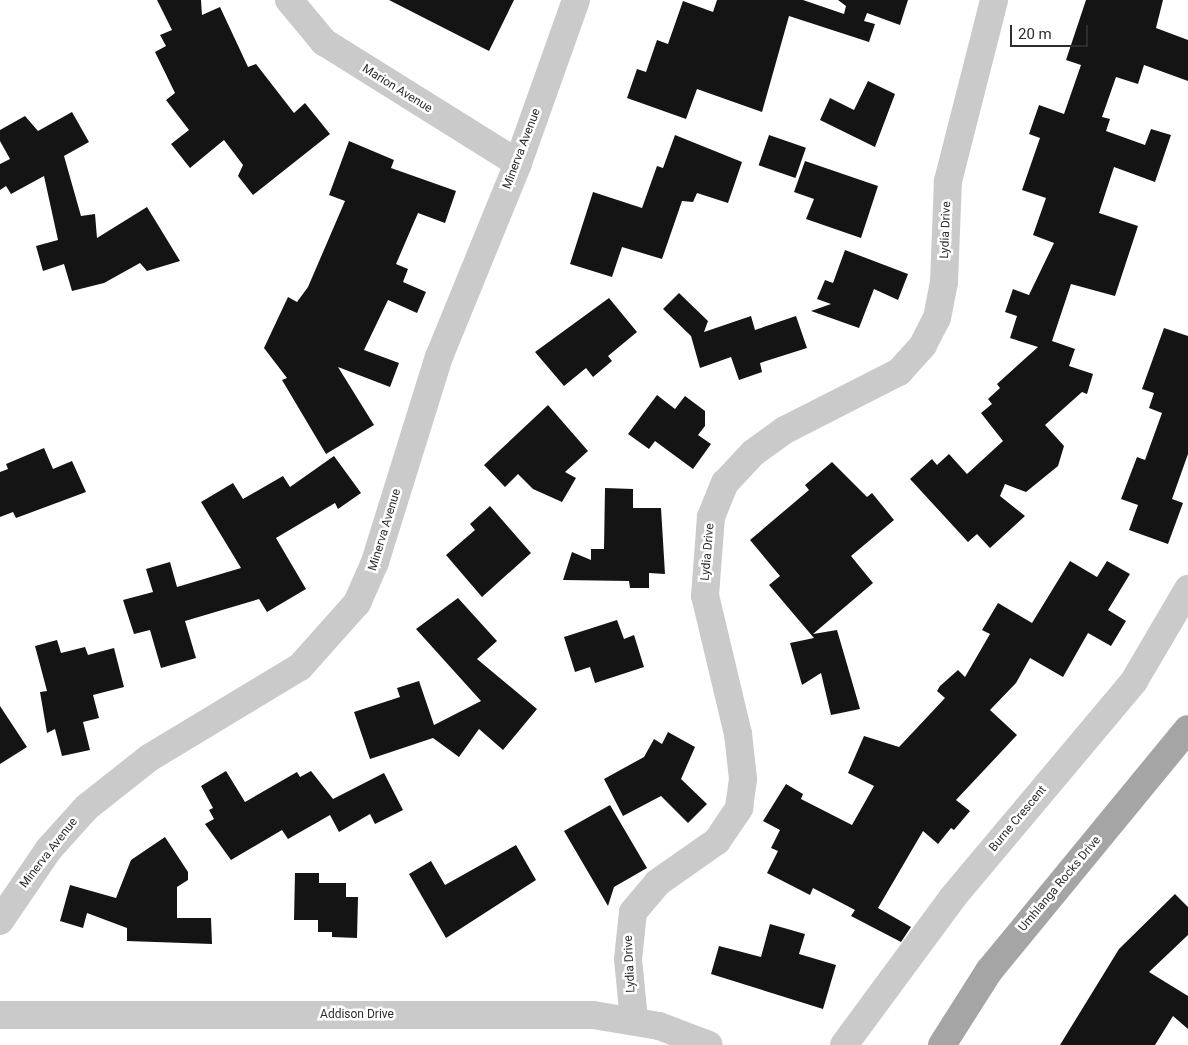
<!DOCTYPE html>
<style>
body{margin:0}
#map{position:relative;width:1188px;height:1045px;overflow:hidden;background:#fff;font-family:Roboto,sans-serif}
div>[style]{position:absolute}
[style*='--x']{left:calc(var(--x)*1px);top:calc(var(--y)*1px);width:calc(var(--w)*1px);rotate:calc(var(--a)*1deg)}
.building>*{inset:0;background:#141414;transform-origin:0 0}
.minor>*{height:28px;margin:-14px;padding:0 14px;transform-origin:14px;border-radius:14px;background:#cacaca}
.major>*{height:28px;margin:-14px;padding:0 14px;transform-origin:14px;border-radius:14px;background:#a5a5a5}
span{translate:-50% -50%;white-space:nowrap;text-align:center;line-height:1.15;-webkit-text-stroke:5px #fff;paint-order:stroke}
.street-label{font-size:12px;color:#2d2d2d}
.scale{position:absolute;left:1010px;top:25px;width:78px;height:22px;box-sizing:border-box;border:2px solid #2d2d2d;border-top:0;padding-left:6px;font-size:15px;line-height:18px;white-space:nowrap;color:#2d2d2d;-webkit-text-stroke:4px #fff;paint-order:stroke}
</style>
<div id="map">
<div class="building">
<i style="clip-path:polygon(157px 0,201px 0,202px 15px,220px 7px,248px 67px,256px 64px,294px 113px,305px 103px,330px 134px,253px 195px,238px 176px,243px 165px,224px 140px,190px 168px,171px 144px,189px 130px,166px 100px,175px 93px,155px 52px,166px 46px,160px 35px,172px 30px)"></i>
<i style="clip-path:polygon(389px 0,514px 0,489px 51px)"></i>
<i style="clip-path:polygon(717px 0,803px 0,844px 14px,846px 6px,838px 0,908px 0,900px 25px,867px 13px,864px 21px,875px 24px,869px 42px,789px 16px,762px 112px,697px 89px,686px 119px,627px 98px,637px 69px,646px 72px,657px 40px,668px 44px,683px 1px,713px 12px)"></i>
<i style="clip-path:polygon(1086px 0,1163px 0,1156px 28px,1188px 40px,1188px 81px,1144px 65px,1138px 84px,1116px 77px,1102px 117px,1110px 119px,1106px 131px,1145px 145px,1151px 129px,1171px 135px,1155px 182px,1114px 167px,1099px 213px,1138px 226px,1115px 296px,1071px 284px,1052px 341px,1075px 349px,1069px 366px,1093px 374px,1087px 394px,1082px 392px,1045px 425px,1064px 446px,1058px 466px,1026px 492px,1005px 484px,1000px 496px,1025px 516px,990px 548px,977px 534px,968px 542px,910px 479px,932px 459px,937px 465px,949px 454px,967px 474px,1003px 441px,981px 413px,992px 404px,988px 399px,1000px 388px,997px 384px,1038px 347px,1010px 338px,1017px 316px,1005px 312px,1013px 289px,1029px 295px,1054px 243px,1033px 235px,1046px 198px,1022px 190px,1040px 138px,1029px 134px,1039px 105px,1064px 114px,1081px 65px,1066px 60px)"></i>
<i style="clip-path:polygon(868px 81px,895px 94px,875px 147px,820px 120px,830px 98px,854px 110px)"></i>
<i style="clip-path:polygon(72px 112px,89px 142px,64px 156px,81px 216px,95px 214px,97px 238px,147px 207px,180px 261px,147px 271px,140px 263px,104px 283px,72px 291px,64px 264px,43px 271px,36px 246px,58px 240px,44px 176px,11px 194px,6px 186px,0 190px,0 164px,10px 159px,0 141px,0 130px,25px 116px,38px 131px)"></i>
<i style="clip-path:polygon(675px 135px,742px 162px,728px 203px,697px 193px,693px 202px,682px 201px,662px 259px,622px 247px,612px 277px,570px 264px,593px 192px,642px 208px,657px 166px,663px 168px)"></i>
<i style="left:769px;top:135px;width:39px;height:32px;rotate:19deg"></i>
<i style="clip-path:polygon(349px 141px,394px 160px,391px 168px,456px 191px,445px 223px,418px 213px,396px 264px,408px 269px,403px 282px,426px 292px,417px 313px,388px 300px,364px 350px,399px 363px,390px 387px,338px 367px,374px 425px,326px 454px,282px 380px,287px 378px,264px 348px,288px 297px,297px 302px,308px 287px,345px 201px,329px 195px)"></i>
<i style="clip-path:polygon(805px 161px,878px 186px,861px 238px,806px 219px,814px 199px,794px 192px)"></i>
<i style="clip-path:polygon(845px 250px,908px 274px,898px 300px,874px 289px,859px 328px,811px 311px,831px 304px,817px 299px,825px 280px,833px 283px)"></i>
<i style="clip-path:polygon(679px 293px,708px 321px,704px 332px,751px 316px,755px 330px,796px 316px,807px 348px,760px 363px,762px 372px,739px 380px,731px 357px,700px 368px,691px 336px,663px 309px)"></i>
<i style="clip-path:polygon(609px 298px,637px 332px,608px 356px,612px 361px,593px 377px,586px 368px,564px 386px,535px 352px)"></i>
<i style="clip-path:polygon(1164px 328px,1188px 336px,1188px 454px,1172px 499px,1183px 503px,1168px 544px,1129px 530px,1138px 505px,1121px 499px,1137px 457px,1145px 460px,1162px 413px,1149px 408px,1154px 393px,1142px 389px)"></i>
<i style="clip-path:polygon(657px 395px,675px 409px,685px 396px,705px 411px,705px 426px,698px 435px,711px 444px,693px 469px,655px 441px,649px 449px,628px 434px)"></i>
<i style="clip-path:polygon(548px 405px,588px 451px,565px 472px,576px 478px,562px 502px,533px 489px,518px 474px,505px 487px,484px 465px)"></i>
<i style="clip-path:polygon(44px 448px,53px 469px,72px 461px,86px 492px,16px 518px,13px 512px,0 517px,0 472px,8px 469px,6px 464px)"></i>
<i style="clip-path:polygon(334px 456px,361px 493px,338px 509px,335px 503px,276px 538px,306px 589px,267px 612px,259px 599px,185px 621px,196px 658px,161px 668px,150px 630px,134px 634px,123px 600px,153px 592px,146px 569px,170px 562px,177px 587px,241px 568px,201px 502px,233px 483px,243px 499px,283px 476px,290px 487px)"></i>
<i style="clip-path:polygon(832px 462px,867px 497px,872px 493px,894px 520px,851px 556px,873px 583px,813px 634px,837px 630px,860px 709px,831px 715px,821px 673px,802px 685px,790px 643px,814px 638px,769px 585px,780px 576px,750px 540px,809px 490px,805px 485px)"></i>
<i style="clip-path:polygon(605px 488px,633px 489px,633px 508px,661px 508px,665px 574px,649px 573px,649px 588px,630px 588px,629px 581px,563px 580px,572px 552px,591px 560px,591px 549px,604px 549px)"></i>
<i style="clip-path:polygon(490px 506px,531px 553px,482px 597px,446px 555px,475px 530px,470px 524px)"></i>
<i style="clip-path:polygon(1070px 561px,1097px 577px,1107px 561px,1130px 574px,1108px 610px,1126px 621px,1111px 646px,1088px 633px,1063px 677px,1030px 658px,1016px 683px,990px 710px,1017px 735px,956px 800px,970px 811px,954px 830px,951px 828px,938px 844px,923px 831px,878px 908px,911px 927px,901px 942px,851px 916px,855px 910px,813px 888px,810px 895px,767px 873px,778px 851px,771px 848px,780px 830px,763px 821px,786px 784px,803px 794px,801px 799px,852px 825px,874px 786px,848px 773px,864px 736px,899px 747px,945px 698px,937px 691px,940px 686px,958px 670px,965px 677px,990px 634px,982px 630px,998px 603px,1032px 623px)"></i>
<i style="clip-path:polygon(458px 598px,497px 641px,477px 659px,537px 709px,503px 750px,479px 729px,459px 757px,433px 738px,370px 759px,354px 712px,400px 697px,397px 688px,419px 681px,434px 725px,481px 701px,416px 629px)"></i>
<i style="clip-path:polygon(617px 620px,624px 639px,634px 635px,644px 667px,595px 683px,590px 667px,575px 672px,564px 637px)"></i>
<i style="clip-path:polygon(57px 640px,61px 653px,85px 647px,88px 655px,114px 648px,124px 687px,93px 695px,99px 718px,83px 722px,90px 750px,62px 756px,55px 729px,47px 733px,40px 692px,47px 691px,35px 646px)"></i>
<i style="clip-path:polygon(0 706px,27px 747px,0 764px)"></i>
<i style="clip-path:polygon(668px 732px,695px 747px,681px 779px,707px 804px,688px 823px,661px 796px,623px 816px,604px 779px,644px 757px,654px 739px,662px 744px)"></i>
<i style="clip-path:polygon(226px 771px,245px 802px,297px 772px,300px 777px,311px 771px,333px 799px,384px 773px,403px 810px,375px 824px,370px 814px,339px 832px,330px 815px,288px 839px,282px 830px,231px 860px,205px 824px,214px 819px,209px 810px,213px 808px,201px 786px)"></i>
<i style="clip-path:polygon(610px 805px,647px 868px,614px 887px,608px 906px,564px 831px)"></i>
<i style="clip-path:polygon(165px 837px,188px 872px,188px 880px,177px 887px,177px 918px,211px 918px,212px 944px,127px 941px,127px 928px,87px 913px,83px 928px,60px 921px,70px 885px,116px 898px,131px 860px)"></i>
<i style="clip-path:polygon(516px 845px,536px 880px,446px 938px,409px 874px,431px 861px,445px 885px)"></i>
<i style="clip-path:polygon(295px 873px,319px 873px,319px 883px,346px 883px,346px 897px,358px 897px,357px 938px,332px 937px,332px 932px,318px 932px,318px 920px,294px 920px)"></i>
<i style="clip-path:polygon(1175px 894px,1188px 907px,1188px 935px,1149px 972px,1188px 996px,1188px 1029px,1173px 1016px,1155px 1045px,1060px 1045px,1119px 949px)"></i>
<i style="clip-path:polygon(770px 924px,805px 934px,799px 954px,836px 965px,823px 1009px,711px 974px,719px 946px,761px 957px)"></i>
</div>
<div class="minor">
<i style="--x:289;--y:0;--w:55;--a:50.2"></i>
<i style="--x:324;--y:42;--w:229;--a:32"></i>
<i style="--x:0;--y:921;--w:87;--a:-55.8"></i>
<i style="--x:49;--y:849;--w:57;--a:-47.9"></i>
<i style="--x:87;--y:807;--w:79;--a:-38.3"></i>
<i style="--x:149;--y:758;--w:176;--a:-31.1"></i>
<i style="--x:300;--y:667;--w:86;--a:-48.3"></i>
<i style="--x:357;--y:603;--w:45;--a:-66.3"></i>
<i style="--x:375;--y:562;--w:215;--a:-72.7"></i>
<i style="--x:439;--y:357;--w:209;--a:-67.8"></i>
<i style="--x:518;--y:163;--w:173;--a:-70.4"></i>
<i style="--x:0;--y:1015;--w:593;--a:0"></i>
<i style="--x:593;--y:1015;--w:67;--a:9.5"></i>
<i style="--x:659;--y:1026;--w:53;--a:20.8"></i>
<i style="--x:634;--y:1020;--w:61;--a:-95.6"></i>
<i style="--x:628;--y:959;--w:47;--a:-83.9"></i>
<i style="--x:633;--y:912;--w:38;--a:-50"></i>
<i style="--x:657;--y:883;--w:73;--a:-35"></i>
<i style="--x:717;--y:841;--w:40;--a:-56"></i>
<i style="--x:739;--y:808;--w:29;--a:-82"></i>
<i style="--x:743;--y:779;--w:45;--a:-96.3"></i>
<i style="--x:738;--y:734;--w:142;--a:-103.4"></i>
<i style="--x:705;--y:596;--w:79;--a:-85.7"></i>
<i style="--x:711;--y:517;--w:37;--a:-68"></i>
<i style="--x:725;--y:483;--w:41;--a:-47"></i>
<i style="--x:753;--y:453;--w:39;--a:-36"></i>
<i style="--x:785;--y:430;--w:128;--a:-27"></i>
<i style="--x:899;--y:372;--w:36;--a:-48"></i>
<i style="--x:923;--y:345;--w:30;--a:-63"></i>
<i style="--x:937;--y:318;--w:36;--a:-79"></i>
<i style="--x:944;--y:283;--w:102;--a:-87.8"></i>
<i style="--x:948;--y:181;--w:187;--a:-75.7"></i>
<i style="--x:844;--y:1045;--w:184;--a:-53.6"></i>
<i style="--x:953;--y:897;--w:282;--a:-50"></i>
<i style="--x:1134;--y:681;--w:107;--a:-59.6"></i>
</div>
<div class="major">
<i style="--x:942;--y:1045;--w:88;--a:-57.6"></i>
<i style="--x:989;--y:971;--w:313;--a:-50.6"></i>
</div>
<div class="street-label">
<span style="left:397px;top:89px;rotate:32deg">Marion Avenue</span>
<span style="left:522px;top:149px;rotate:-69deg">Minerva Avenue</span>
<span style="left:946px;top:230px;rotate:-88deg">Lydia Drive</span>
<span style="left:385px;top:530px;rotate:-73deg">Minerva Avenue</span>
<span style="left:708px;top:552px;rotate:-85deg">Lydia Drive</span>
<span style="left:1018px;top:819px;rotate:-50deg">Burne Crescent</span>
<span style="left:49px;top:853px;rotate:-52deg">Minerva Avenue</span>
<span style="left:1060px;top:884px;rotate:-50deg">Umhlanga Rocks Drive</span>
<span style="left:630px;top:964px;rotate:-93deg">Lydia Drive</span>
<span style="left:357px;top:1015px">Addison Drive</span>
</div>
<div class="scale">20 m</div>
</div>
